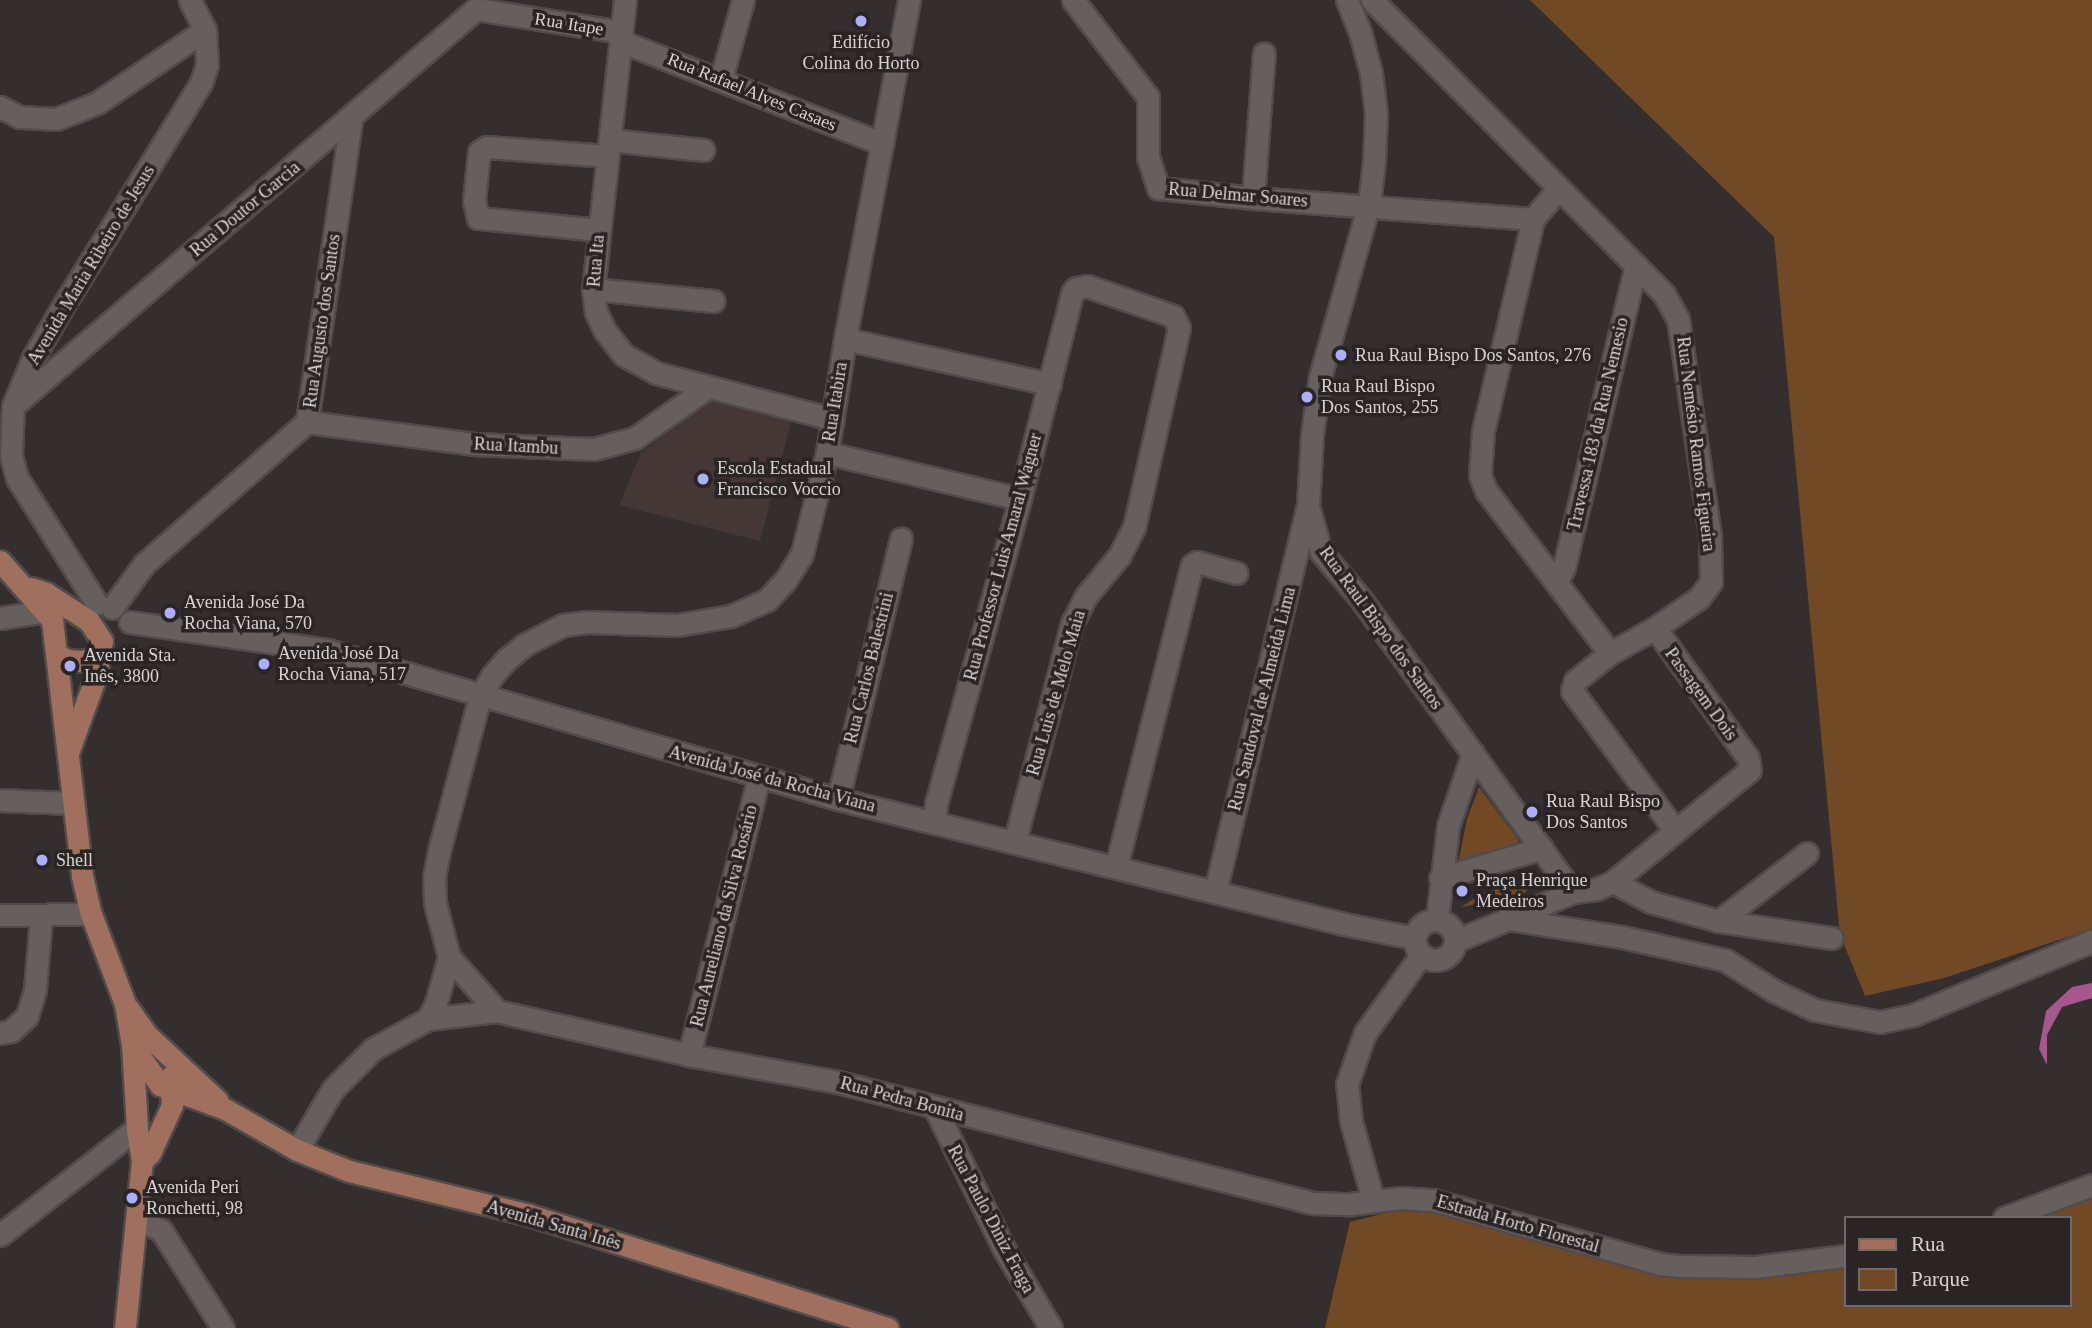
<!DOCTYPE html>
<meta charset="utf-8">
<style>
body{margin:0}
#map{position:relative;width:2092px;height:1328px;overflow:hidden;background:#352e2e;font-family:"Times New Roman",serif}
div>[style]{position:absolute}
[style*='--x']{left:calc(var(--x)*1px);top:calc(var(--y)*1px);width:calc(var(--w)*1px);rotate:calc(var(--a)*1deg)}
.built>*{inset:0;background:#453736}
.green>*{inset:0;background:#714925}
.water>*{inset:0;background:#a6578c}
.roads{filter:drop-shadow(2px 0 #524b4b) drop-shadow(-2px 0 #524b4b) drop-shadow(0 2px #524b4b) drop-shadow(0 -2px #524b4b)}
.minor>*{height:21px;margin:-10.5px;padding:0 10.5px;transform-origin:10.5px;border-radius:10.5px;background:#675f5e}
.minor>.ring{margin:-10.5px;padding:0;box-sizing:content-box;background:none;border:21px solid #675f5e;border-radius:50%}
.major>*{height:21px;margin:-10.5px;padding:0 10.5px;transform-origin:10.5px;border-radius:10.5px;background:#a16f5e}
.dots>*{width:19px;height:19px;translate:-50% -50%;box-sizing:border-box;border:4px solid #2b2424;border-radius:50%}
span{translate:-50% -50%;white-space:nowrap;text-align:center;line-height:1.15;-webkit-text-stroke:7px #2b2424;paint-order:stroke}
.street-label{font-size:18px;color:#d9d4d4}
.poi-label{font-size:18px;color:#d9d4d4}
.left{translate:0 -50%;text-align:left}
.legend{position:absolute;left:1844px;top:1216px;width:228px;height:91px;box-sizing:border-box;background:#2b2424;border:2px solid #716a6a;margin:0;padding:9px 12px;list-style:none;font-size:21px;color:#d9d4d4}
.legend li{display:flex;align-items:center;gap:14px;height:35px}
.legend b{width:35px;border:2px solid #716a6a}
</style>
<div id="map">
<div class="built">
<i style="clip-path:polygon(711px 399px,791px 422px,760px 541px,619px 505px,641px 453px)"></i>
</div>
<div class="green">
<i style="clip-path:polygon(1530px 0,2092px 0,2092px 929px,1944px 978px,1865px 996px,1840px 935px,1774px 237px)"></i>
<i style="clip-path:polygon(1479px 787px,1518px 839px,1519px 844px,1458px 864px,1467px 819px)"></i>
<i style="clip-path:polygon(1519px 882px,1529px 888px,1522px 896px,1461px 907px,1483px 893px)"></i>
<i style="clip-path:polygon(2092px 1190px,2092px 1328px,1325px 1328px,1350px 1222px,1389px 1212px,1442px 1210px,1642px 1265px,1845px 1259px,1845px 1305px,2069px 1305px,2069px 1218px,2030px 1218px)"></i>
</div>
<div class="water">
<i style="clip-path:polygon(2092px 983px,2092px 998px,2062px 1007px,2047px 1035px,2047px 1065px,2039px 1049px,2046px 1011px,2072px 987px)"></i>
</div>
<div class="roads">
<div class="minor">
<i style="--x:625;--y:0;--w:291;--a:96.3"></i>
<i style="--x:593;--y:289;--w:23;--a:83"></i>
<i style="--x:596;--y:312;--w:21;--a:65"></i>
<i style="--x:605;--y:331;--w:31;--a:52"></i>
<i style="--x:624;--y:355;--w:37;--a:29"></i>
<i style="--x:656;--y:373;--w:183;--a:14.6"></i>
<i style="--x:1073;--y:0;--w:123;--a:52.3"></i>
<i style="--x:1148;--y:97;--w:60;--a:90"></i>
<i style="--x:1148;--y:157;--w:33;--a:72"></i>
<i style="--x:1158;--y:188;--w:96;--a:6"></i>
<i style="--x:1253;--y:198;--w:281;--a:4.3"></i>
<i style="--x:1347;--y:0;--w:35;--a:68"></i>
<i style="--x:1360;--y:32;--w:42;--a:75"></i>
<i style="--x:1371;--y:73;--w:41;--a:83"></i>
<i style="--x:1376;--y:114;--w:47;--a:92.4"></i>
<i style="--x:1374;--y:161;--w:43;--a:96.6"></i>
<i style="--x:1369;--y:204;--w:180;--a:105.8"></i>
<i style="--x:1320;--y:377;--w:59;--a:97.9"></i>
<i style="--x:1312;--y:435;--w:71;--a:93.2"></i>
<i style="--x:1308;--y:506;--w:48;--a:74.2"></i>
<i style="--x:1321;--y:552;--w:60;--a:49.7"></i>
<i style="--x:1360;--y:598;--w:363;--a:54.1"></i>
<i style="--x:1372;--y:0;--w:414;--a:45.2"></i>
<i style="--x:1664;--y:294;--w:29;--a:61"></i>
<i style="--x:1678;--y:319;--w:218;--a:81.6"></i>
<i style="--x:1710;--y:535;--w:47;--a:88.8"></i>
<i style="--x:1711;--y:582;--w:20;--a:127"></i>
<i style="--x:1699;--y:598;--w:53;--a:145.7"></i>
<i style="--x:1655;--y:628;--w:51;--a:150.9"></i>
<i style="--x:1610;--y:653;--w:204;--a:-127.4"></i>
<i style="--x:1486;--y:491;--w:17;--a:-111"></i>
<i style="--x:1480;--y:475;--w:44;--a:-86.1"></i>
<i style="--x:1483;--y:431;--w:218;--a:-76.7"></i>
<i style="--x:1533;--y:219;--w:38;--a:-50"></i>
<i style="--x:476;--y:9;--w:147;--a:9"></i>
<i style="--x:620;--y:41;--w:282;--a:21.4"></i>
<i style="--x:721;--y:79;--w:82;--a:-74.4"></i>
<i style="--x:0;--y:107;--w:22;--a:27"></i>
<i style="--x:20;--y:117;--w:36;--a:3"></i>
<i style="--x:56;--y:119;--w:44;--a:-21.3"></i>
<i style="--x:97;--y:103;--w:130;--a:-34.1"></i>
<i style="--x:610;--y:140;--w:94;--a:6.1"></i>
<i style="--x:1253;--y:198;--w:145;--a:-85.7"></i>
<i style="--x:599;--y:230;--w:122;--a:-174.3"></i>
<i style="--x:478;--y:218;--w:17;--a:-103"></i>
<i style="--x:474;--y:201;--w:49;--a:-84.2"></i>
<i style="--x:479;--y:152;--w:9;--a:-32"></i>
<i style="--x:487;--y:147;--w:121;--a:4.3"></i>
<i style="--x:593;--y:289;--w:121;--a:5.7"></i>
<i style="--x:845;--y:339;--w:210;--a:12.4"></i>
<i style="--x:15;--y:404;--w:607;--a:-40.59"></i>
<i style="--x:307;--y:422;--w:168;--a:7.5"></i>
<i style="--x:474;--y:444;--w:120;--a:2.4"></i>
<i style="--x:594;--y:449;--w:42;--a:-15"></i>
<i style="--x:635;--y:438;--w:89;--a:-34.9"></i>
<i style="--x:827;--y:453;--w:198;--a:13.4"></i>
<i style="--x:1557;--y:581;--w:16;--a:-63"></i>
<i style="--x:1564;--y:567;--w:310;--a:-76.6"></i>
<i style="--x:97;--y:604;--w:149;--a:-122.4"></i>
<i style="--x:17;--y:478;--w:24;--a:-105"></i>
<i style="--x:11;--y:455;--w:49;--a:-87.7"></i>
<i style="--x:13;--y:406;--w:52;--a:-67.4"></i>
<i style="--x:33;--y:358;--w:54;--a:-60.1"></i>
<i style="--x:60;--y:311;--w:268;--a:-58.3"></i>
<i style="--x:201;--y:83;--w:19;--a:-72"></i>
<i style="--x:207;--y:65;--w:35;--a:-93"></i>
<i style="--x:205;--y:30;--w:34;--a:-117"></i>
<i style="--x:112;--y:608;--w:54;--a:-54"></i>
<i style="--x:144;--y:564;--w:216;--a:-41.1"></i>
<i style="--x:307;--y:422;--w:306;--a:-81.7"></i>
<i style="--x:0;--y:618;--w:61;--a:-8.5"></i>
<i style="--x:130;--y:622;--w:199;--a:8.1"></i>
<i style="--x:327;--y:650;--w:532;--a:16.26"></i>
<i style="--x:838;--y:799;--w:521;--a:13.88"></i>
<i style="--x:1344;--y:924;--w:71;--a:11.3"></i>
<i style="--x:1610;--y:653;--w:45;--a:141.3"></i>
<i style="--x:1575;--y:681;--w:10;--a:107"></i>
<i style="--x:1572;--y:691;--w:173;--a:53.5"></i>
<i style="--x:838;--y:799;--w:268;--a:-76.4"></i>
<i style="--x:0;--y:800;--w:72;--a:2.4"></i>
<i style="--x:935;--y:821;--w:17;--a:-87"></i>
<i style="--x:936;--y:804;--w:316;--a:-74.6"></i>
<i style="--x:1020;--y:499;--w:212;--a:-75.8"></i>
<i style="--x:1072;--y:293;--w:6;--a:-51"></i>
<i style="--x:1076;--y:288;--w:11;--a:-10"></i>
<i style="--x:1087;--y:286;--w:91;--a:19.2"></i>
<i style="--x:1173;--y:316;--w:13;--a:63"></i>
<i style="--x:1179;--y:328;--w:204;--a:102.7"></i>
<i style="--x:1134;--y:527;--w:33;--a:117"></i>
<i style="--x:1119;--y:556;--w:52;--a:129.5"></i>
<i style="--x:1086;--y:596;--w:30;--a:117"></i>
<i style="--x:1072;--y:623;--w:224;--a:104.7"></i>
<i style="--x:1116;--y:867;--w:311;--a:-75.9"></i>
<i style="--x:1192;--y:565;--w:6;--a:-31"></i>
<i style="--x:1197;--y:562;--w:41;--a:15.4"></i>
<i style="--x:1440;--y:878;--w:106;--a:-16.4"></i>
<i style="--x:1613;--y:882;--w:43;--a:27.8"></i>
<i style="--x:1651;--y:902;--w:71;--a:15.6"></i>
<i style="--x:1719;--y:921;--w:114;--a:8.6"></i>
<i style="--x:1215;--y:892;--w:395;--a:-76.5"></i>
<i style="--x:0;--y:915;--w:91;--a:-0.6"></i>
<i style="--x:1510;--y:918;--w:68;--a:-22.4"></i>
<i style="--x:1573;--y:892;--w:23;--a:-7"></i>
<i style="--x:1596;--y:889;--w:18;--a:-22"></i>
<i style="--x:1613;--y:882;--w:177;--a:-39.3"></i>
<i style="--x:1750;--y:770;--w:12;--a:-99"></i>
<i style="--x:1748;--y:758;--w:160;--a:-125.6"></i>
<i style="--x:1437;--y:920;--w:95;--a:-83.3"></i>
<i style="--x:1448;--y:826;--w:77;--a:-71.1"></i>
<i class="ring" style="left:1415px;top:920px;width:19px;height:19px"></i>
<i style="--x:1719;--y:921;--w:111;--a:-37.7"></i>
<i style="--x:1455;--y:941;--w:57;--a:-22.5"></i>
<i style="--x:1508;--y:919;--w:115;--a:9"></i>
<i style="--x:1622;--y:937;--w:106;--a:12.6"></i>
<i style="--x:1725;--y:960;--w:58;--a:32.3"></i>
<i style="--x:1774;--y:991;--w:45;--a:24.9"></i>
<i style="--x:1815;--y:1010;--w:66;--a:10.5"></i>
<i style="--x:1880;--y:1022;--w:34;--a:-12"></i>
<i style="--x:1913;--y:1015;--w:194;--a:-22.5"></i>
<i style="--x:497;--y:1011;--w:72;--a:-131.6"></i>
<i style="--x:449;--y:957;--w:56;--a:-104.5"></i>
<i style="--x:435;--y:903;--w:26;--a:-92"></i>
<i style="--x:434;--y:877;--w:26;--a:-79"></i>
<i style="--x:439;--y:851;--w:160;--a:-75.2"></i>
<i style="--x:480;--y:696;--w:23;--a:-59"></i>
<i style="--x:492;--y:676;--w:23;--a:-49"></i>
<i style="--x:507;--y:659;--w:22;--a:-39"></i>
<i style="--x:524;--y:645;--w:44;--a:-27.1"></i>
<i style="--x:563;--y:625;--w:24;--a:-7"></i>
<i style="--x:587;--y:622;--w:90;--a:1.9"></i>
<i style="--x:677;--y:625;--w:55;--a:-9.5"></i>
<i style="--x:731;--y:616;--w:39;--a:-24"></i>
<i style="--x:767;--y:600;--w:26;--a:-47"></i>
<i style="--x:785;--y:581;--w:32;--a:-58"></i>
<i style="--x:802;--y:554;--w:104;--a:-76.1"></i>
<i style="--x:827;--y:453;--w:115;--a:-81"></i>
<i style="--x:845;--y:339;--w:345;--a:-79.3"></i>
<i style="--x:428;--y:1019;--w:18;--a:-63"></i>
<i style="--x:436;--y:1003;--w:48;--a:-74.2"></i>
<i style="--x:0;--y:1033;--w:11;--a:-10"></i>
<i style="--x:11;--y:1031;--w:22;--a:-43"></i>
<i style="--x:27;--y:1016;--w:28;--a:-73"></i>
<i style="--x:35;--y:989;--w:72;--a:-85.2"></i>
<i style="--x:689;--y:1055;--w:287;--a:-75.9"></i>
<i style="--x:935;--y:1108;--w:157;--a:63.9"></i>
<i style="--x:1004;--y:1249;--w:92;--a:59.3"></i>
<i style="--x:297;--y:1150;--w:71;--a:-59.5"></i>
<i style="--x:333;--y:1089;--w:57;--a:-45"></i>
<i style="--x:373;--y:1049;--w:63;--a:-28.6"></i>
<i style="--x:428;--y:1019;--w:69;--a:-6.6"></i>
<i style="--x:497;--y:1011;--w:197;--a:12.9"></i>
<i style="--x:689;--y:1055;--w:151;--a:10.3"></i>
<i style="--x:838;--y:1082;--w:491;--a:14.3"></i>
<i style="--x:1314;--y:1203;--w:36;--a:2"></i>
<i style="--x:1350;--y:1204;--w:51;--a:-6.7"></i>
<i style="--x:1401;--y:1198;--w:32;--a:4"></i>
<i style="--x:1433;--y:1200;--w:236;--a:15.7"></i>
<i style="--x:1660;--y:1264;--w:18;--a:6"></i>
<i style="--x:1678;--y:1266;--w:77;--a:0.7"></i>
<i style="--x:1755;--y:1267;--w:91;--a:-7"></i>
<i style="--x:1373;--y:1200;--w:82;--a:-105.6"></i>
<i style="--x:1351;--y:1121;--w:37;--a:-96"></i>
<i style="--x:1347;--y:1084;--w:54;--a:-70.6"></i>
<i style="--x:1365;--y:1033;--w:96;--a:-54.3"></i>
<i style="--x:2004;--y:1218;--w:94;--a:-20.6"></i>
<i style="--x:136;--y:1219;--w:27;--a:24"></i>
<i style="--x:161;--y:1230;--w:116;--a:57.7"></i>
<i style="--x:0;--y:1235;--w:174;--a:-38"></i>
</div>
<div class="major">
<i style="--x:0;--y:561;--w:79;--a:48.6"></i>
<i style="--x:52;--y:620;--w:258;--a:83.3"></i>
<i style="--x:82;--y:876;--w:39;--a:77"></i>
<i style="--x:91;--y:914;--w:96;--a:69.3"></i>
<i style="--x:125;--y:1004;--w:42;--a:80.3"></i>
<i style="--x:132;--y:1045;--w:49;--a:55"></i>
<i style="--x:160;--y:1085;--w:69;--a:20.3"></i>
<i style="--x:225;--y:1109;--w:83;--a:29.7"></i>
<i style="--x:297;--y:1150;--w:56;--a:22"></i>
<i style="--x:349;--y:1171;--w:185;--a:13.7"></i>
<i style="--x:529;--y:1215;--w:376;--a:17.5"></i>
<i style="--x:31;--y:588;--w:16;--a:18"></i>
<i style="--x:46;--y:593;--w:51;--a:33.1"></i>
<i style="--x:89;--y:621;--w:24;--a:57"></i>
<i style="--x:102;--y:641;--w:36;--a:100"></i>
<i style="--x:96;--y:676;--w:79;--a:110"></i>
<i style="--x:56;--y:654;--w:13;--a:29"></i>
<i style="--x:67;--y:660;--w:13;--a:4"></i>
<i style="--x:80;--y:661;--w:12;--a:-9"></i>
<i style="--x:92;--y:659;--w:9;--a:-41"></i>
<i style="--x:128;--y:1008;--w:33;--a:55"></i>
<i style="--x:147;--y:1035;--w:96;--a:42.9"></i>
<i style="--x:142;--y:1161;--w:11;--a:-45"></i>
<i style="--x:150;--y:1153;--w:53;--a:-65.4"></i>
<i style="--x:172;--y:1105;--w:28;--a:-94"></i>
<i style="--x:125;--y:1328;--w:168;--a:-84.2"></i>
<i style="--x:142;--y:1161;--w:33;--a:-99"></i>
<i style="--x:137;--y:1128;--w:83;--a:-93.4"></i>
</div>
</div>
<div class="dots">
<i style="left:861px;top:21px;background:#abaffb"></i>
<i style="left:1341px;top:355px;background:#abaffb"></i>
<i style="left:1307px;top:397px;background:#abaffb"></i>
<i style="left:703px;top:479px;background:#abaffb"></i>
<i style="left:170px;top:613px;background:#abaffb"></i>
<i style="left:264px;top:664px;background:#abaffb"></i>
<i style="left:70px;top:666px;background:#abaffb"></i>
<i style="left:1532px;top:812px;background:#abaffb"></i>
<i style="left:42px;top:860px;background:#abaffb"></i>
<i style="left:1462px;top:891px;background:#abaffb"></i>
<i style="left:132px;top:1198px;background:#abaffb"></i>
</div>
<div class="street-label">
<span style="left:569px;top:24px;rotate:9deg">Rua Itape</span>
<span style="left:752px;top:92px;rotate:22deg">Rua Rafael Alves Casaes</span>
<span style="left:1238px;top:195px;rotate:5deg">Rua Delmar Soares</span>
<span style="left:245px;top:209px;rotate:-40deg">Rua Doutor Garcia</span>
<span style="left:596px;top:261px;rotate:-85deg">Rua Ita</span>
<span style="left:91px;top:265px;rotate:-59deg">Avenida Maria Ribeiro de Jesus</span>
<span style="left:322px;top:321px;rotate:-82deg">Rua Augusto dos Santos</span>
<span style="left:835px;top:402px;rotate:-81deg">Rua Itabira</span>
<span style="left:1598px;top:424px;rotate:-77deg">Travessa 183 da Rua Nemesio</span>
<span style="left:1696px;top:444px;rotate:83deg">Rua Nemésio Ramos Figueira</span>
<span style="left:516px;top:446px;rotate:3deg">Rua Itambu</span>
<span style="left:1003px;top:557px;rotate:-75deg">Rua Professor Luis Amaral Wagner</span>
<span style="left:1381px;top:628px;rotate:54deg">Rua Raul Bispo dos Santos</span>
<span style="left:869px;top:668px;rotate:-76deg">Rua Carlos Balestrini</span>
<span style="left:1056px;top:693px;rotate:-74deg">Rua Luis de Melo Maia</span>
<span style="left:1701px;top:694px;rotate:54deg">Passagem Dois</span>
<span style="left:1262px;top:699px;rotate:-76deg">Rua Sandoval de Almeida Lima</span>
<span style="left:772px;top:779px;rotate:15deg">Avenida José da Rocha Viana</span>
<span style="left:724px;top:916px;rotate:-76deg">Rua Aureliano da Silva Rosário</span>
<span style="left:902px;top:1099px;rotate:15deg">Rua Pedra Bonita</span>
<span style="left:991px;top:1219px;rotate:62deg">Rua Paulo Diniz Fraga</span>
<span style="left:1518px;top:1224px;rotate:16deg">Estrada Horto Florestal</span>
<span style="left:554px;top:1225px;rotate:16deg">Avenida Santa Inês</span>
</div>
<div class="poi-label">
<span style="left:861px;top:53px">Edifício<br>Colina do Horto</span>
<span class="left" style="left:1355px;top:355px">Rua Raul Bispo Dos Santos, 276</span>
<span class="left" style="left:1321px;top:397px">Rua Raul Bispo<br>Dos Santos, 255</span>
<span class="left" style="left:717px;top:479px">Escola Estadual<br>Francisco Voccio</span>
<span class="left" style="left:184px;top:613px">Avenida José Da<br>Rocha Viana, 570</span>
<span class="left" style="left:278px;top:664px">Avenida José Da<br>Rocha Viana, 517</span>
<span class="left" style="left:84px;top:666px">Avenida Sta.<br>Inês, 3800</span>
<span class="left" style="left:1546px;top:812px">Rua Raul Bispo<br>Dos Santos</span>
<span class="left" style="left:56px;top:860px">Shell</span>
<span class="left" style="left:1476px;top:891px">Praça Henrique<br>Medeiros</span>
<span class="left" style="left:146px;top:1198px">Avenida Peri<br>Ronchetti, 98</span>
</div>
<ul class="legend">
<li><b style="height:9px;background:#a16f5e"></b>Rua</li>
<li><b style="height:19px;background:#714925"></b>Parque</li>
</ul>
</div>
